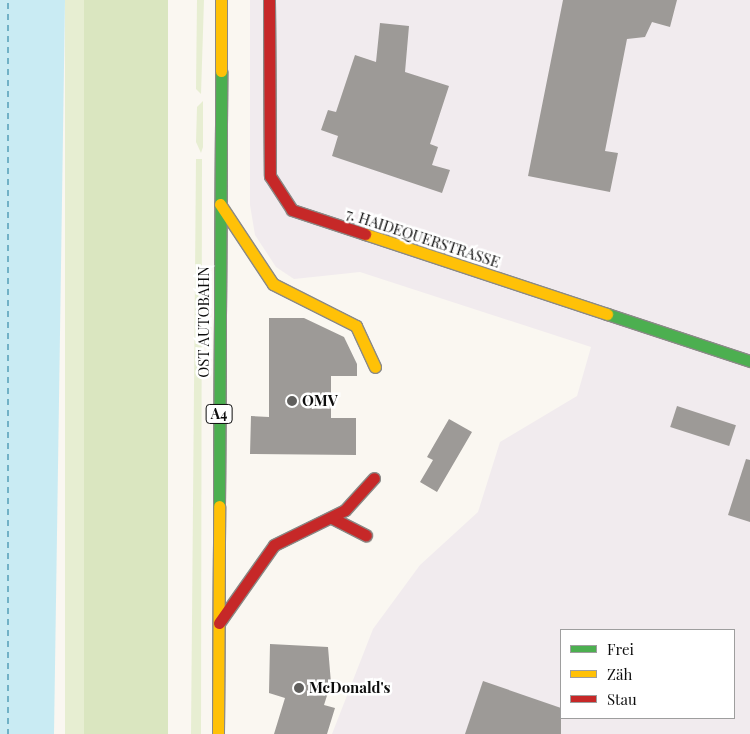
<!DOCTYPE html>
<meta charset="utf-8">
<style>
body{margin:0}
#map{position:relative;width:750px;height:734px;overflow:hidden;background:#faf7f1;font-family:"Playfair Display",serif}
div>[style]{position:absolute}
[style*='--x']{left:calc(var(--x)*1px);top:calc(var(--y)*1px);width:calc(var(--w)*1px);rotate:calc(var(--a)*1deg)}
.industrial>*{inset:0;background:#f1ebee}
.green>*{inset:0;background:#e7eed2;transform-origin:0 0}
.forest>*{inset:0;background:#dae6c0;transform-origin:0 0}
.water>*{inset:0;background:#c9ebf3}
.ferry>*{height:1px;margin-top:-0.5px;transform-origin:0;background:repeating-linear-gradient(90deg,#1a779a 0 6px,transparent 0 11px)}
.building>*{inset:0;background:#9d9a97;transform-origin:0 0}
.roads{filter:drop-shadow(1px 0 #8a8986) drop-shadow(-1px 0 #8a8986) drop-shadow(0 1px #8a8986) drop-shadow(0 -1px #8a8986)}
.fast>*{height:11px;margin:-5.5px;padding:0 5.5px;transform-origin:5.5px;border-radius:5.5px;background:#4caf50}
.slow>*{height:11px;margin:-5.5px;padding:0 5.5px;transform-origin:5.5px;border-radius:5.5px;background:#ffc107}
.jam>*{height:11px;margin:-5.5px;padding:0 5.5px;transform-origin:5.5px;border-radius:5.5px;background:#c62828}
.dots>*{width:14px;height:14px;translate:-50% -50%;box-sizing:border-box;border:2px solid #fff;border-radius:50%}
span{translate:-50% -50%;white-space:nowrap;text-align:center;line-height:1.15;-webkit-text-stroke:5px #fff;paint-order:stroke}
.shield-label span{padding:1px 4px;background:#fff;border:1px solid;border-radius:4px;-webkit-text-stroke-width:0}
.shield-label{font-size:14px;color:#0d0d0d;font-weight:700}
.street-label{font-size:15px;color:#0d0d0d}
.poi-label{font-size:15px;color:#0d0d0d;font-weight:700}
.left{translate:0 -50%;text-align:left}
.legend{position:absolute;left:560px;top:629px;width:175px;height:90px;box-sizing:border-box;background:#fff;border:1px solid #9e9e9e;margin:0;padding:6px 9px;list-style:none;font-size:15px;color:#0d0d0d}
.legend li{display:flex;align-items:center;gap:10px;height:25px}
.legend b{width:25px;border:1px solid #9e9e9e}
</style>
<div id="map">
<div class="industrial">
<i style="clip-path:polygon(evenodd,250px 0,750px 0,750px 734px,332px 734px,373px 629px,420px 565px,478px 512px,500px 442px,577px 396px,591px 347px,360px 272px,294px 279px,276px 267px,255px 235px,250px 205px,250px 0,561px 630px,734px 630px,734px 718px,561px 718px,561px 630px)"></i>
</div>
<div class="green">
<i style="left:65px;top:0;width:19px;height:734px"></i>
<i style="clip-path:polygon(197px 0,204px 0,201px 94px,196px 89px)"></i>
<i style="clip-path:polygon(203px 101px,203px 147px,201px 153px,196px 142px,197px 107px)"></i>
<i style="clip-path:polygon(196px 159px,202px 159px,201px 734px,191px 734px)"></i>
</div>
<div class="forest">
<i style="left:84px;top:0;width:84px;height:734px"></i>
</div>
<div class="water">
<i style="clip-path:polygon(0 0,65px 0,54px 734px,0 734px)"></i>
</div>
<div class="ferry">
<i style="--x:8;--y:734;--w:734;--a:-90"></i>
</div>
<div class="building">
<i style="clip-path:polygon(563px 0,677px 0,670px 27px,652px 22px,645px 37px,627px 39px,605px 151px,618px 153px,610px 192px,528px 176px)"></i>
<i style="clip-path:polygon(380px 23px,409px 26px,405px 72px,449px 86px,430px 144px,438px 147px,432px 165px,450px 170px,442px 193px,332px 156px,338px 136px,321px 130px,328px 110px,336px 112px,355px 55px,376px 62px)"></i>
<i style="clip-path:polygon(269px 318px,304px 318px,344px 337px,357px 364px,357px 376px,331px 376px,331px 418px,356px 418px,356px 455px,250px 454px,251px 416px,269px 417px)"></i>
<i style="left:677px;top:406px;width:62px;height:22px;rotate:18deg"></i>
<i style="clip-path:polygon(449px 419px,472px 432px,437px 492px,420px 482px,433px 460px,427px 457px)"></i>
<i style="clip-path:polygon(746px 459px,750px 460px,750px 522px,728px 515px)"></i>
<i style="clip-path:polygon(270px 644px,328px 647px,331px 683px,324px 705px,335px 708px,327px 734px,274px 734px,285px 698px,269px 693px)"></i>
<i style="clip-path:polygon(483px 681px,561px 708px,561px 734px,465px 734px)"></i>
</div>
<div class="roads">
<div class="fast">
<i style="--x:607;--y:314;--w:151;--a:18.2"></i>
<i style="--x:219;--y:506;--w:435;--a:-89.7"></i>
</div>
<div class="slow">
<i style="--x:221;--y:71;--w:71;--a:-90"></i>
<i style="--x:220;--y:204;--w:96;--a:56.5"></i>
<i style="--x:273;--y:284;--w:93;--a:26.8"></i>
<i style="--x:356;--y:326;--w:45;--a:65.1"></i>
<i style="--x:365;--y:234;--w:255;--a:18.3"></i>
<i style="--x:218;--y:734;--w:228;--a:-89.7"></i>
</div>
<div class="jam">
<i style="--x:269;--y:0;--w:176;--a:89.7"></i>
<i style="--x:270;--y:176;--w:40;--a:57.1"></i>
<i style="--x:292;--y:210;--w:77;--a:18.2"></i>
<i style="--x:332;--y:518;--w:38;--a:27"></i>
<i style="--x:219;--y:623;--w:95;--a:-54.8"></i>
<i style="--x:274;--y:545;--w:79;--a:-26.2"></i>
<i style="--x:345;--y:510;--w:43;--a:-47.8"></i>
</div>
</div>
<div class="dots">
<i style="left:292px;top:401px;background:#605f5d"></i>
<i style="left:299px;top:688px;background:#605f5d"></i>
</div>
<div class="shield-label">
<span style="left:219px;top:414px">A4</span>
</div>
<div class="street-label">
<span style="left:423px;top:238px;rotate:18deg">7. HAIDEQUERSTRASSE</span>
<span style="left:204px;top:322px;rotate:-90deg">OST AUTOBAHN</span>
</div>
<div class="poi-label">
<span class="left" style="left:302px;top:401px">OMV</span>
<span class="left" style="left:309px;top:688px">McDonald's</span>
</div>
<ul class="legend">
<li><b style="height:6px;background:#4caf50"></b>Frei</li>
<li><b style="height:6px;background:#ffc107"></b>Zäh</li>
<li><b style="height:6px;background:#c62828"></b>Stau</li>
</ul>
</div>
